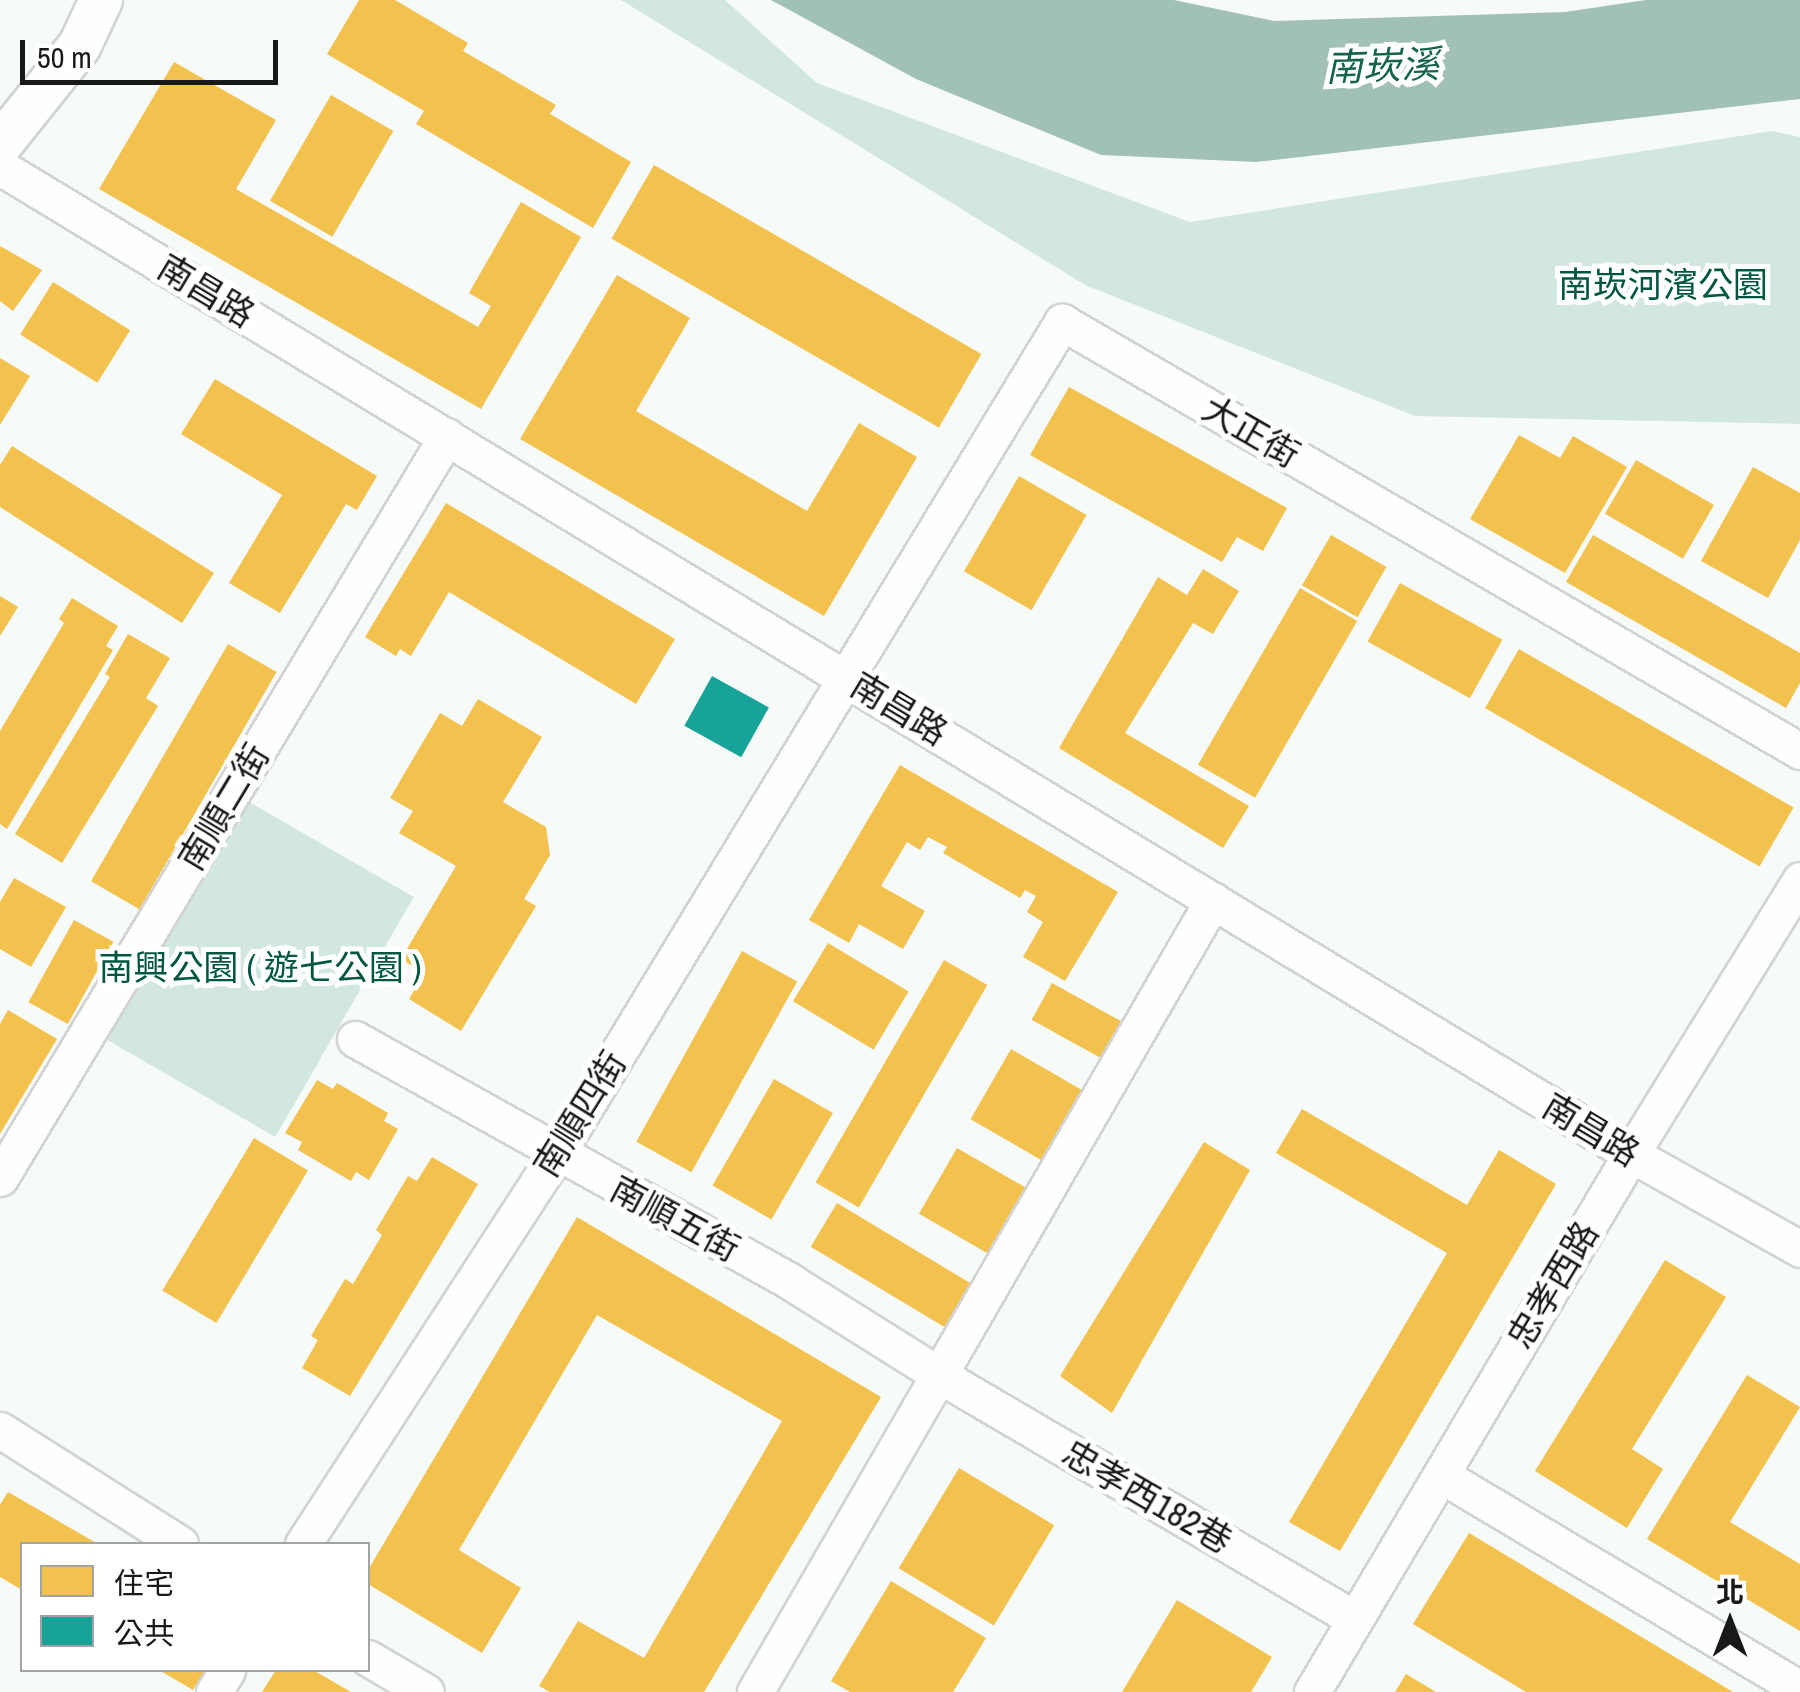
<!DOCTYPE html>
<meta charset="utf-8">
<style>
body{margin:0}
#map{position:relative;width:1800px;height:1692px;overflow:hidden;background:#f6faf8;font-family:"Archivo Narrow","Noto Sans TC",sans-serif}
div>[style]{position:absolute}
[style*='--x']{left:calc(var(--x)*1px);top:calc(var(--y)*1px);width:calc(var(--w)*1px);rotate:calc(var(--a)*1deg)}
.green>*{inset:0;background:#d2e8df;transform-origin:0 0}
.water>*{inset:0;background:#a1c1b4}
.homes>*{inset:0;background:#f2c14e;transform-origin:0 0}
.public>*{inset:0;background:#17a398;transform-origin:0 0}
.roads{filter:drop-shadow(2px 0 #d1d4d2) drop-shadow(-2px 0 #d1d4d2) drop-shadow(0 2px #d1d4d2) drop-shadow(0 -2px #d1d4d2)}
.minor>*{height:35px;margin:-17.5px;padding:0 17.5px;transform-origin:17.5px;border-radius:17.5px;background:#fefefe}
.tertiary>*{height:42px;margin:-21px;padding:0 21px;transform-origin:21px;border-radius:21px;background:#fefefe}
span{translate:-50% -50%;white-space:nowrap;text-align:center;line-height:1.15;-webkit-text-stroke:10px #fff;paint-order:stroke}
.park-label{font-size:35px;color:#005741}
.street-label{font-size:35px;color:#181a19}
.water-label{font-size:38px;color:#14634c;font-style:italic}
.legend{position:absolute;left:20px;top:1542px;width:350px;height:130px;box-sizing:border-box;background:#fff;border:2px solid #a3a3a3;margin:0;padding:12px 18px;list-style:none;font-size:30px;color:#181a19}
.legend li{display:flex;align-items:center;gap:20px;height:50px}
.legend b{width:50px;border:2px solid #a3a3a3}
.north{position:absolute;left:1680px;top:1572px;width:100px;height:100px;-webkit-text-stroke:8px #fff;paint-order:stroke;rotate:0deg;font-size:28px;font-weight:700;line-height:40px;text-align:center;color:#181a19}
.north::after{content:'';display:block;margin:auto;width:35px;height:45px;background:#181a19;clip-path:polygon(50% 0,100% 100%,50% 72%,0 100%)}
.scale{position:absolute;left:20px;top:40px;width:258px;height:45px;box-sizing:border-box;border:5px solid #181a19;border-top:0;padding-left:12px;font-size:30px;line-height:35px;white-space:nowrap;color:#181a19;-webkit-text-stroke:8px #fff;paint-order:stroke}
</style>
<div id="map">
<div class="green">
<i style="clip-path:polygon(621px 0,725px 0,817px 83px,1190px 222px,1772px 131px,1800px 137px,1800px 424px,1415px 416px,1085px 285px)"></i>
<i style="left:244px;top:799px;width:196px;height:277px;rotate:30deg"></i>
</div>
<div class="water">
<i style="clip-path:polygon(771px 0,1174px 0,1274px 21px,1565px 12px,1646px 0,1800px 0,1800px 99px,1256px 162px,1101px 155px,916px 79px)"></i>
</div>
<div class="homes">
<i style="clip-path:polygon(359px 0,395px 0,468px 43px,463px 51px,556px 105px,550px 114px,631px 162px,593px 228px,416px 124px,424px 111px,327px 54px)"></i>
<i style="clip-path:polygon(174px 62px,276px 120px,236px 189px,478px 327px,491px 306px,469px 293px,521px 202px,581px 237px,481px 409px,99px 189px)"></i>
<i style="left:331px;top:95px;width:72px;height:122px;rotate:30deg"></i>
<i style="left:654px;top:165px;width:378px;height:85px;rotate:30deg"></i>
<i style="clip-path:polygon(0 246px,42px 270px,13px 311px,0 301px)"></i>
<i style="clip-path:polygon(617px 275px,690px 318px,636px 411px,807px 511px,859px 423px,917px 457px,824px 616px,520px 439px)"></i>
<i style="left:53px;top:282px;width:91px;height:62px;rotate:32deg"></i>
<i style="clip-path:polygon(0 358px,30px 376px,0 425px)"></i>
<i style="clip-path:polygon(215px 379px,377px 476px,357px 510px,346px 504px,280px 613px,229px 583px,282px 495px,181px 434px)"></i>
<i style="clip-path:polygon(1069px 387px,1287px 508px,1263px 551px,1237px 537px,1222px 562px,1030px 455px)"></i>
<i style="clip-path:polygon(1519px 435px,1560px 458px,1573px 436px,1627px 467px,1565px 573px,1470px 519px)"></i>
<i style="clip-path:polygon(12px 446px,214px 573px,182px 623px,0 507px,0 465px)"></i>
<i style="left:1636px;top:460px;width:90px;height:62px;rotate:30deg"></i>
<i style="clip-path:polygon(1753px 467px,1800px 493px,1800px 540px,1768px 598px,1701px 561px)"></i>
<i style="left:1019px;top:476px;width:78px;height:110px;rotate:30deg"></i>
<i style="clip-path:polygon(446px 503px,675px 639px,636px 704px,449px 592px,411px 656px,400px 649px,396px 656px,365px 637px)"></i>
<i style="left:1331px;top:535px;width:64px;height:58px;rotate:30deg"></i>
<i style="clip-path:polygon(1593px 535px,1800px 653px,1800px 683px,1786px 708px,1566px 582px)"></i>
<i style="clip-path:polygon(1203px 569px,1239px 591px,1213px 634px,1193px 623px,1125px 733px,1249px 806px,1223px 848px,1059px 748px,1158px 577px,1187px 595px)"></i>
<i style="left:1400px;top:583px;width:117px;height:67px;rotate:29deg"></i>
<i style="left:1300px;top:588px;width:66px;height:204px;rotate:30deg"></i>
<i style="clip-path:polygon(0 596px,18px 607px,0 636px)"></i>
<i style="clip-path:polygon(72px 598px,118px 626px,106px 646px,113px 650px,7px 829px,0 824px,0 731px,64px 623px,59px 619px)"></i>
<i style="clip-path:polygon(128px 634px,170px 658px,146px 698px,158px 706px,62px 863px,15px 834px,110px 677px,105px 674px)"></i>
<i style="left:228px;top:644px;width:56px;height:274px;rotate:30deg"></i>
<i style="left:1519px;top:649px;width:317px;height:68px;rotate:30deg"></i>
<i style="clip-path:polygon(478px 699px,542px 737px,503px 802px,546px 827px,550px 855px,524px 899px,536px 906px,461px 1031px,409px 999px,424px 973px,401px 959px,456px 866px,399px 833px,413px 811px,390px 798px,440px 713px,462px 726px)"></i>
<i style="clip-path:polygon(900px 765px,1118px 892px,1065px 981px,1023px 957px,1043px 922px,1027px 912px,1036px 896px,1025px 890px,1020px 898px,943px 853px,947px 847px,928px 837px,920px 850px,907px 842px,881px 886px,925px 911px,903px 949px,859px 924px,849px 943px,809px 920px)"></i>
<i style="clip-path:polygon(14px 878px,66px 907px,31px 967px,0 949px,0 902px)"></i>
<i style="left:74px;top:920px;width:45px;height:94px;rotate:29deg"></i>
<i style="left:828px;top:943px;width:94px;height:68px;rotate:31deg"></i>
<i style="left:742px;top:951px;width:63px;height:218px;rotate:29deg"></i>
<i style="left:944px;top:960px;width:50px;height:257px;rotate:30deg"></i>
<i style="left:1052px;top:983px;width:92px;height:42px;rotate:29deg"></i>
<i style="clip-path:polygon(8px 1010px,57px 1039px,0 1134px,0 1024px)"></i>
<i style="left:1011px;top:1049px;width:93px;height:81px;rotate:30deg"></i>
<i style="left:774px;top:1079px;width:68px;height:123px;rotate:30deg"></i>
<i style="clip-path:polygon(317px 1080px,333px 1089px,337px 1083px,388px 1113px,384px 1121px,398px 1129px,369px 1180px,356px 1172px,351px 1181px,298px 1150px,302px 1142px,285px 1133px)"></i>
<i style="clip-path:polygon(1302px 1109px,1467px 1205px,1499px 1150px,1556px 1184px,1340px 1551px,1289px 1522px,1447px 1253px,1276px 1153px)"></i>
<i style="left:254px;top:1138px;width:63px;height:178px;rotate:31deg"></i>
<i style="clip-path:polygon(1204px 1142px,1250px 1170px,1112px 1413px,1060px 1376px)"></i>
<i style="left:957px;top:1148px;width:92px;height:76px;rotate:30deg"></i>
<i style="clip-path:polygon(432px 1157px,478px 1184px,350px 1396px,302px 1368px,318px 1340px,311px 1336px,345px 1279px,353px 1284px,382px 1235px,376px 1230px,408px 1176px,417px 1181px)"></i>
<i style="left:837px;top:1203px;width:168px;height:51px;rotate:31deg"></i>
<i style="clip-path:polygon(577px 1217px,881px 1397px,704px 1692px,550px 1692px,539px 1686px,578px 1621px,644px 1658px,782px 1421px,597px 1315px,459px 1550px,521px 1588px,482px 1653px,368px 1584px,368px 1570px)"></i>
<i style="clip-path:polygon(1665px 1260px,1726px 1297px,1632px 1449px,1663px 1469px,1627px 1528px,1535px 1471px)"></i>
<i style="clip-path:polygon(1747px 1375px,1800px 1407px,1730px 1522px,1800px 1564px,1800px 1631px,1647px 1539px)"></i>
<i style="left:959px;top:1468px;width:111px;height:117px;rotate:31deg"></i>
<i style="clip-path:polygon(8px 1492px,98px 1544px,22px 1544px,22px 1590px,0 1577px,0 1505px)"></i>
<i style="clip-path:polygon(1469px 1533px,1733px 1692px,1526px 1692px,1413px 1624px)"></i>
<i style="clip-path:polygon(891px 1581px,986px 1638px,953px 1692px,850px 1692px,831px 1681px)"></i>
<i style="clip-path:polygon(1177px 1600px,1272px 1657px,1251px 1692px,1122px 1692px)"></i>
<i style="clip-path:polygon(159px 1670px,205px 1670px,193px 1690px)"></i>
<i style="clip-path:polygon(276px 1670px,313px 1670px,351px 1692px,262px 1692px)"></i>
<i style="clip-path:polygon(1406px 1674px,1436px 1692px,1395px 1692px)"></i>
</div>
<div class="public">
<i style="left:712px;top:676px;width:65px;height:57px;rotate:29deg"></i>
</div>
<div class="roads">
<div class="minor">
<i style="--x:0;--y:167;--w:1906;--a:31.18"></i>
<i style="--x:1631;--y:1154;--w:194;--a:29.3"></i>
<i style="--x:355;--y:1039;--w:499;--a:29.1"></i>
<i style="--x:791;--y:1282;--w:175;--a:32.1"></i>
<i style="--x:939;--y:1375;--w:548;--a:-60.02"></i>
<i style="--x:0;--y:1178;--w:866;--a:-58.93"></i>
<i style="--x:0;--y:1430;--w:213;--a:32.3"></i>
<i style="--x:1441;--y:1475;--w:418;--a:30.8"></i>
<i style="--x:303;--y:1544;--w:464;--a:-57"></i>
<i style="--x:556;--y:1155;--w:975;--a:-58.72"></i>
<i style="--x:1062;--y:322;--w:854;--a:30.17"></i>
<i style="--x:368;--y:1658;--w:67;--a:30.4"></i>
<i style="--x:214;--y:1692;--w:26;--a:-59"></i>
<i style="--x:755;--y:1692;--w:367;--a:-59.9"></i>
<i style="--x:939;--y:1375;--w:482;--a:30.4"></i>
<i style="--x:1312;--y:1692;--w:625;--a:-59.33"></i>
<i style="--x:1631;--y:1154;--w:322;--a:-58.3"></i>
</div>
<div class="tertiary">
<i style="--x:0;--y:145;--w:128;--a:-51.3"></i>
<i style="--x:80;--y:45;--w:50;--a:-65"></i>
</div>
</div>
<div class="park-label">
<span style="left:1663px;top:285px">南崁河濱公園</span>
<span style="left:260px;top:968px">南興公園 ( 遊七公園 )</span>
</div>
<div class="street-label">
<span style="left:206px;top:291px;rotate:31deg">南昌路</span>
<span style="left:1251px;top:432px;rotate:30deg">大正街</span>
<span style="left:899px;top:709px;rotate:31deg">南昌路</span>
<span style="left:224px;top:807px;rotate:-59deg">南順二街</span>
<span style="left:580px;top:1114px;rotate:-58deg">南順四街</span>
<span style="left:1591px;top:1130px;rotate:31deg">南昌路</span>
<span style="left:675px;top:1219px;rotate:28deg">南順五街</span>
<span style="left:1553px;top:1285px;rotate:-59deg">忠孝西路</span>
<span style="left:1147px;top:1497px;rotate:30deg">忠孝西182巷</span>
</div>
<div class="water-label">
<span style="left:1382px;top:66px;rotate:-2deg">南崁溪</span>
</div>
<ul class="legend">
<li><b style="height:28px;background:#f2c14e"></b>住宅</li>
<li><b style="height:28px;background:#17a398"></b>公共</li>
</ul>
<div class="north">北</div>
<div class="scale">50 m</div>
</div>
